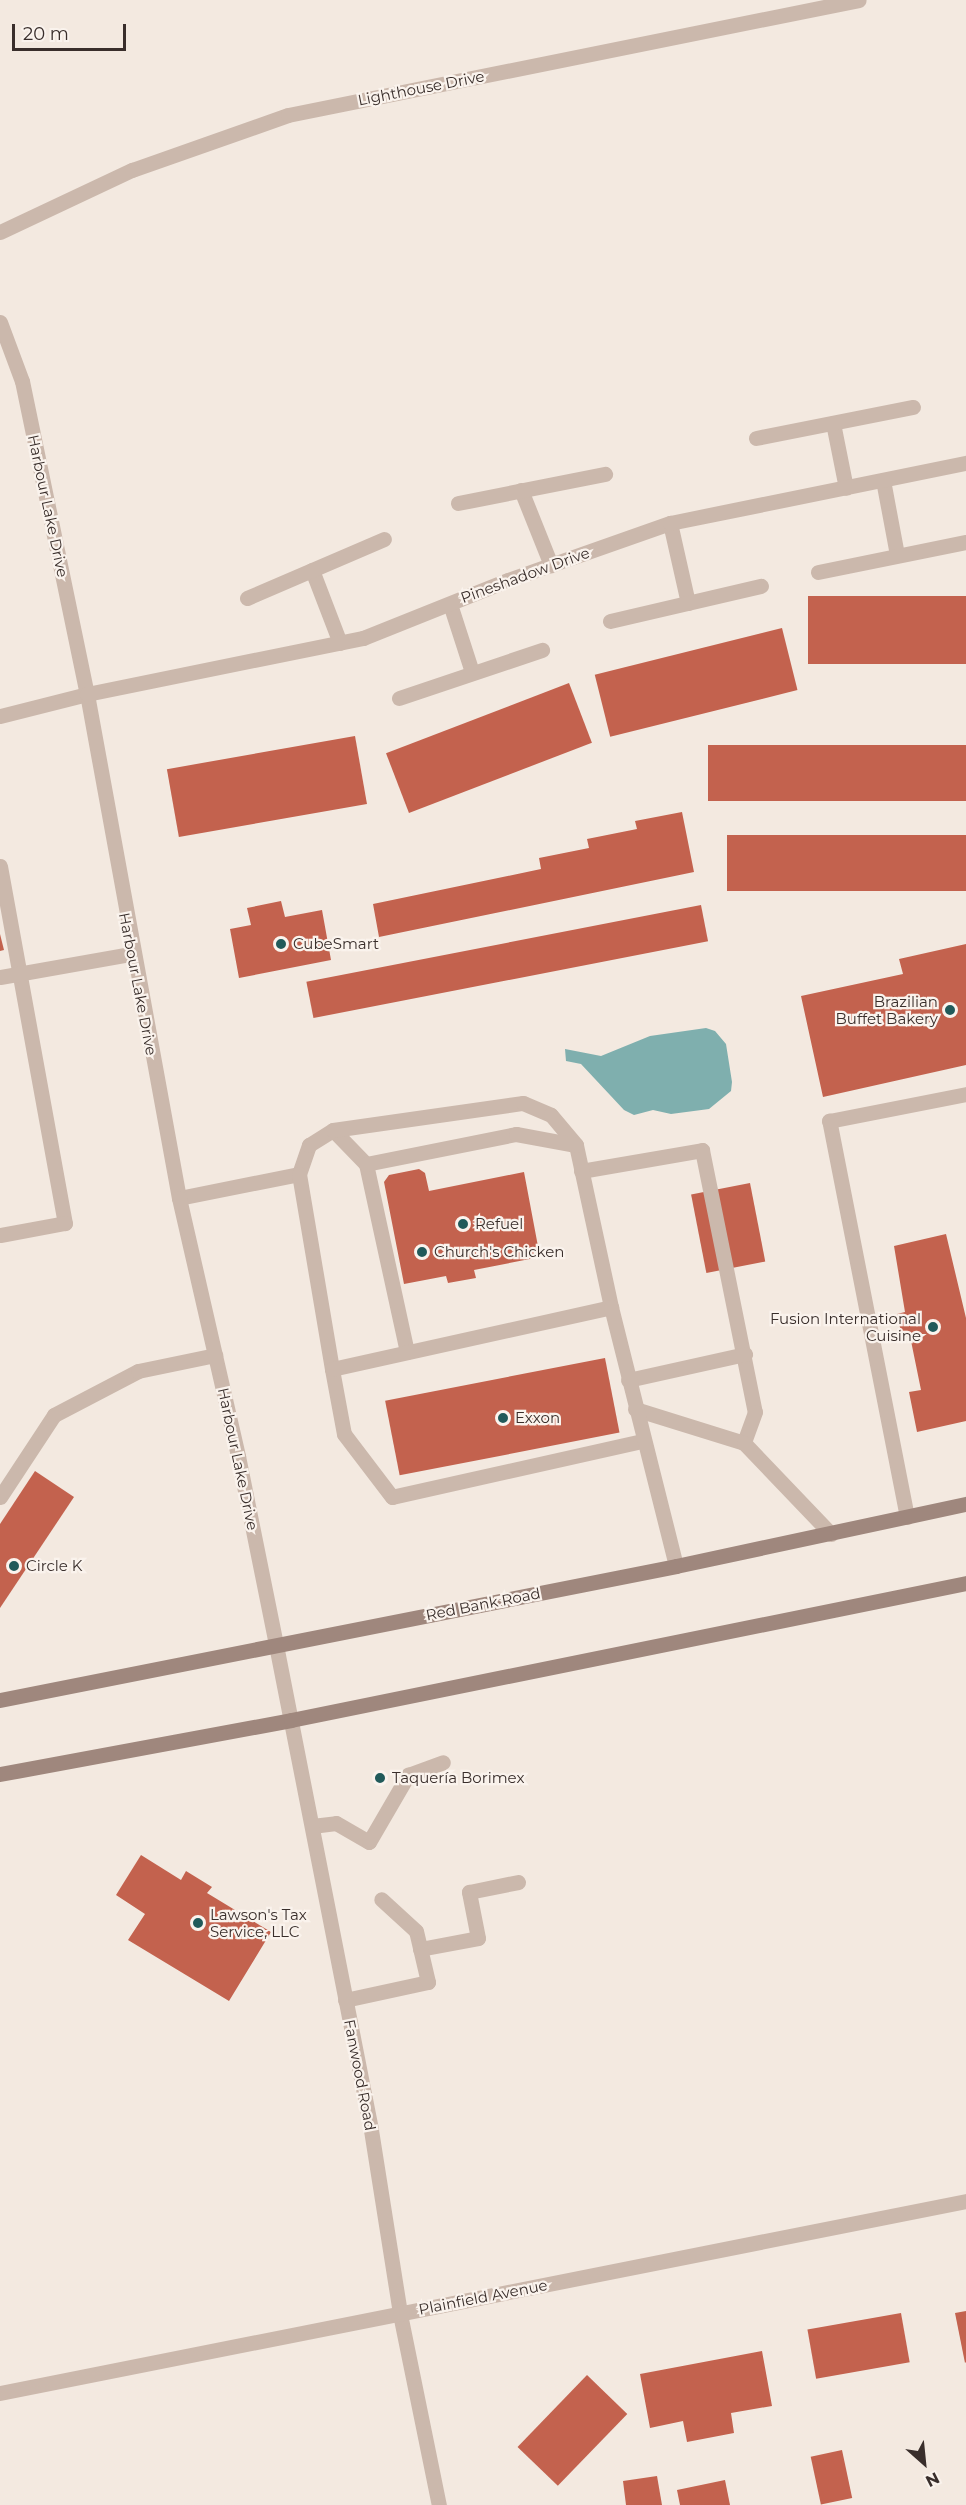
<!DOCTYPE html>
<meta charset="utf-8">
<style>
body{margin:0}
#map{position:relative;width:966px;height:2505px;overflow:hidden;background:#f3e9e0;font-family:Montserrat,sans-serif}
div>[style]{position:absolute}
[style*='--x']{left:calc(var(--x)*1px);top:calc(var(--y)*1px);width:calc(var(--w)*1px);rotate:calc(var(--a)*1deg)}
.water>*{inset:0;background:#7fafae}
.building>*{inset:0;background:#c3624e;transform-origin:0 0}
.service>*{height:15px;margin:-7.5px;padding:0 7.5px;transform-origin:7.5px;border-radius:7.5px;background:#cbb8ac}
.minor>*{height:15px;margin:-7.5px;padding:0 7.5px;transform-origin:7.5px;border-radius:7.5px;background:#cbb8ac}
.secondary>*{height:15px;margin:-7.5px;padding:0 7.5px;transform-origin:7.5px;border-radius:7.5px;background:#9f877d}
.dots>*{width:16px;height:16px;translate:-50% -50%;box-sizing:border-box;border:3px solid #faf3ed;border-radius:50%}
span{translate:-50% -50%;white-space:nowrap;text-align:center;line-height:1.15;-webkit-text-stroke:4.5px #faf3ed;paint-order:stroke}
.street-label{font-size:15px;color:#392e2b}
.poi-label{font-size:15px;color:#392e2b}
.left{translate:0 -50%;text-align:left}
.right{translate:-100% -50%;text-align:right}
.north{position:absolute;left:894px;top:2433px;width:60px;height:60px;-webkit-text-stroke:4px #faf3ed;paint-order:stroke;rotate:153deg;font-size:16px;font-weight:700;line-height:24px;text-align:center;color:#392e2b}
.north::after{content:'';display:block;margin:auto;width:21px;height:27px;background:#392e2b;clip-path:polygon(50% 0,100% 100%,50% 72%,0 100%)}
.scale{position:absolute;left:12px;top:24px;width:114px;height:27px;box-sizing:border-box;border:3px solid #392e2b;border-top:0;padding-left:8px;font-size:18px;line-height:21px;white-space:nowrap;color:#392e2b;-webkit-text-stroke:4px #faf3ed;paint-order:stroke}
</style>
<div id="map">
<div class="water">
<i style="clip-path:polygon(706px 1028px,715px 1031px,726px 1044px,732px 1082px,731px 1091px,709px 1109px,671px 1114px,653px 1110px,634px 1115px,624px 1110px,581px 1064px,566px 1061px,565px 1049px,601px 1056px,650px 1036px)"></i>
</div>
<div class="building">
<i style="left:966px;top:596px;width:68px;height:158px;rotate:90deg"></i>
<i style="left:782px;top:628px;width:64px;height:193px;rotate:76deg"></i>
<i style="left:569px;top:683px;width:64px;height:196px;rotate:69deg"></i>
<i style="left:355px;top:736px;width:69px;height:191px;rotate:80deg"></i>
<i style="left:966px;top:745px;width:56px;height:258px;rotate:90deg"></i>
<i style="clip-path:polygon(682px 812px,694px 872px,379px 937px,373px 904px,541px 869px,539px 858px,589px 848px,587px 839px,637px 829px,635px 821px)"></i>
<i style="left:966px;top:835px;width:56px;height:239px;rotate:90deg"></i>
<i style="clip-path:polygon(281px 901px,285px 917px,322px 910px,331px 960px,239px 978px,230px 929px,251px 925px,247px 908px)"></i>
<i style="left:701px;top:905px;width:37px;height:402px;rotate:79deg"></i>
<i style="clip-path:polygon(0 934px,4px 950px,0 951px)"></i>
<i style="clip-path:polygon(966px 944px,966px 1065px,823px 1097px,801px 996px,903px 974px,899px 959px)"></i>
<i style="clip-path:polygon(419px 1169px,425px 1173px,429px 1191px,524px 1172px,540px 1257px,474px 1270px,476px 1278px,448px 1283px,446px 1276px,404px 1284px,384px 1182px,389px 1175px)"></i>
<i style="left:750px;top:1183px;width:80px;height:60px;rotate:79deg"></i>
<i style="clip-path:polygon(946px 1234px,966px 1318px,966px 1421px,917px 1432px,909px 1392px,921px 1390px,910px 1336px,902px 1337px,897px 1314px,905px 1312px,894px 1246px)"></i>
<i style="left:605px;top:1358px;width:76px;height:224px;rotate:79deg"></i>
<i style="clip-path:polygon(35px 1471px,74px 1497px,0 1608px,0 1524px)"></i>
<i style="clip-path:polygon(141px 1855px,181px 1880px,186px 1871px,212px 1887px,207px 1893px,271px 1932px,229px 2001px,128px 1940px,145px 1914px,116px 1895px)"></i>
<i style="clip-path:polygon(966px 2311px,966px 2362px,965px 2363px,955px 2313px)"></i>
<i style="left:901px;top:2313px;width:50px;height:95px;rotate:80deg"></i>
<i style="clip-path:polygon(762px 2351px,772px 2406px,731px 2413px,734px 2433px,687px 2442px,683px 2421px,650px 2428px,640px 2374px)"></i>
<i style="left:587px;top:2375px;width:56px;height:100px;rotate:44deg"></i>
<i style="left:842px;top:2450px;width:49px;height:32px;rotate:78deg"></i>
<i style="clip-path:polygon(657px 2476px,662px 2505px,626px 2505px,623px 2481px)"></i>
<i style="clip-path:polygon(725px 2480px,730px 2505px,680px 2505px,677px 2490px)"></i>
</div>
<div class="service">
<i style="--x:833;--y:423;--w:66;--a:78.7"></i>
<i style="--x:756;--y:438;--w:160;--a:-11.2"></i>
<i style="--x:883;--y:480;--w:76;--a:79.4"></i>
<i style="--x:521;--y:490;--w:81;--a:68.2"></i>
<i style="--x:458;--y:503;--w:150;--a:-11.2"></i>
<i style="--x:670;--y:523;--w:82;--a:77.3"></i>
<i style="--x:312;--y:570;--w:78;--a:69"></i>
<i style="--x:818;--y:572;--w:151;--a:-11.5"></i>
<i style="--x:247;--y:598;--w:149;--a:-23.3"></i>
<i style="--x:450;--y:604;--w:71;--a:72.1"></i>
<i style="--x:610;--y:621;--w:155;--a:-13.1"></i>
<i style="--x:399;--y:698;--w:151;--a:-18.6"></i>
<i style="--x:0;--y:716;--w:90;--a:-14.2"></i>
<i style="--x:0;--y:866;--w:363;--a:79.7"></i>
<i style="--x:65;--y:1223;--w:66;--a:169.5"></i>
<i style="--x:0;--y:977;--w:133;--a:-10"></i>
<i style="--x:333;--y:1130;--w:47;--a:45.9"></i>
<i style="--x:581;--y:1171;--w:123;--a:-9.8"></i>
<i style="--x:702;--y:1150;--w:267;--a:78.6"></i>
<i style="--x:755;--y:1412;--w:33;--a:110"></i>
<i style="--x:299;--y:1174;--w:31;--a:-71"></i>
<i style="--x:309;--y:1145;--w:28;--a:-32"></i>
<i style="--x:333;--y:1130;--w:192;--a:-8.1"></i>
<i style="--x:523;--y:1103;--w:30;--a:23"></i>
<i style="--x:551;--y:1115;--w:39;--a:50"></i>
<i style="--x:576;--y:1145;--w:166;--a:77.8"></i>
<i style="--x:179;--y:1198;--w:122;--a:-11.3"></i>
<i style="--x:299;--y:1174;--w:198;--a:80.4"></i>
<i style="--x:407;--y:1352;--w:192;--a:-102.3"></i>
<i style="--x:366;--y:1164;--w:153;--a:-11.3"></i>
<i style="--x:516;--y:1134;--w:61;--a:10.4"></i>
<i style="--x:628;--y:1380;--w:120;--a:-12.5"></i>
<i style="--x:635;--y:1409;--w:114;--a:17.3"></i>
<i style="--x:744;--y:1443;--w:126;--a:46.3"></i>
<i style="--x:642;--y:1441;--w:256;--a:167.4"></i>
<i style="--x:392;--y:1497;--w:79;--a:-127.3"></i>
<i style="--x:344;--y:1434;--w:66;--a:-100.5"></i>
<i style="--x:332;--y:1369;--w:286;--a:-12.5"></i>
<i style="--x:611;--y:1307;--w:267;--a:75.9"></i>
<i style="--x:0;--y:1497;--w:98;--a:-56.6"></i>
<i style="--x:54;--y:1415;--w:95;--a:-27.6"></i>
<i style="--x:138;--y:1371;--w:79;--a:-11.7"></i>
<i style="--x:907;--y:1517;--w:404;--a:-101.1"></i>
<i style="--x:829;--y:1121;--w:140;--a:-11.1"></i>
<i style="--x:312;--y:1826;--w:24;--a:-7"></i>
<i style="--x:336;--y:1823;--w:38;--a:30"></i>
<i style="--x:369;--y:1842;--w:78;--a:-59.8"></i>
<i style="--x:408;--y:1775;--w:37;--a:-20"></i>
<i style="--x:420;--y:1949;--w:59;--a:-10.7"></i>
<i style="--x:478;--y:1938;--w:47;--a:-101.1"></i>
<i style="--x:469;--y:1892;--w:50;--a:-11.5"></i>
<i style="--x:345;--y:2000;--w:85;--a:-12.2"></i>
<i style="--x:428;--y:1982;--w:52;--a:-103.2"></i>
<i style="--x:416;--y:1931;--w:47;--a:-137.6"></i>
</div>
<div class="minor">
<i style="--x:0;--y:232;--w:146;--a:-25.2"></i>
<i style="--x:132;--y:170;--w:165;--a:-19.4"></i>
<i style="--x:288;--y:115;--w:582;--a:-11.39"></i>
<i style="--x:0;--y:322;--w:63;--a:69.6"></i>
<i style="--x:22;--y:381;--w:320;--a:78.3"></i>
<i style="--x:87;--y:694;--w:512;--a:79.66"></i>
<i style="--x:179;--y:1198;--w:265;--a:77.1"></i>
<i style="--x:238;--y:1456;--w:193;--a:78.6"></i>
<i style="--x:276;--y:1645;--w:494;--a:78.9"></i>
<i style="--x:371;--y:2130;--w:186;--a:81"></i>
<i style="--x:400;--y:2314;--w:195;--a:78.5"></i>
<i style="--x:87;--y:694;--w:282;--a:-11.5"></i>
<i style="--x:363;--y:638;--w:156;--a:-21.8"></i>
<i style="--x:508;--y:580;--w:172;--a:-19.4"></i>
<i style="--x:670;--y:523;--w:302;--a:-11.5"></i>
<i style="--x:0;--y:2393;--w:985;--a:-11.24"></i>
</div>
<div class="secondary">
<i style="--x:0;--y:1700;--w:689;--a:-11.21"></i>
<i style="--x:676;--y:1566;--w:297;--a:-12.1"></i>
<i style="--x:0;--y:1774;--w:296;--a:-10.5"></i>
<i style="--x:291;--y:1720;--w:689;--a:-11.47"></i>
</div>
<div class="dots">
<i style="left:281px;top:944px;background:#215a5a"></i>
<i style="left:950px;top:1010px;background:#215a5a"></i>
<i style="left:463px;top:1224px;background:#215a5a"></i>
<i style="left:422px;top:1252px;background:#215a5a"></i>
<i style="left:933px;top:1327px;background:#215a5a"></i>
<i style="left:503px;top:1418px;background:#215a5a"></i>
<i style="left:14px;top:1566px;background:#215a5a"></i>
<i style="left:380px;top:1778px;background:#215a5a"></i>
<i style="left:198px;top:1923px;background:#215a5a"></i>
</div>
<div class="street-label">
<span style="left:421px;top:88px;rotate:-11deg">Lighthouse Drive</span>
<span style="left:48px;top:506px;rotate:78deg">Harbour Lake Drive</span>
<span style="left:525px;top:575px;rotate:-20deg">Pineshadow Drive</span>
<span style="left:138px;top:984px;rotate:79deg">Harbour Lake Drive</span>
<span style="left:238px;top:1459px;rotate:78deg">Harbour Lake Drive</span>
<span style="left:483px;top:1604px;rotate:-11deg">Red Bank Road</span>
<span style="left:360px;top:2075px;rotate:79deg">Fanwood Road</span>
<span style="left:483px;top:2297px;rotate:-11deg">Plainfield Avenue</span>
</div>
<div class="poi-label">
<span class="left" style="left:293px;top:944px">CubeSmart</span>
<span class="right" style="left:938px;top:1010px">Brazilian<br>Buffet Bakery</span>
<span class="left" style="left:475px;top:1224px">Refuel</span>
<span class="left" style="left:434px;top:1252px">Church's Chicken</span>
<span class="right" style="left:921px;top:1327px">Fusion International<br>Cuisine</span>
<span class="left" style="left:515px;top:1418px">Exxon</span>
<span class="left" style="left:26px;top:1566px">Circle K</span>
<span class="left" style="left:392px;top:1778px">Taquería Borimex</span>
<span class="left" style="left:210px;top:1923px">Lawson's Tax<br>Service, LLC</span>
</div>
<div class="north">N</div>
<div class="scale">20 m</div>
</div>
